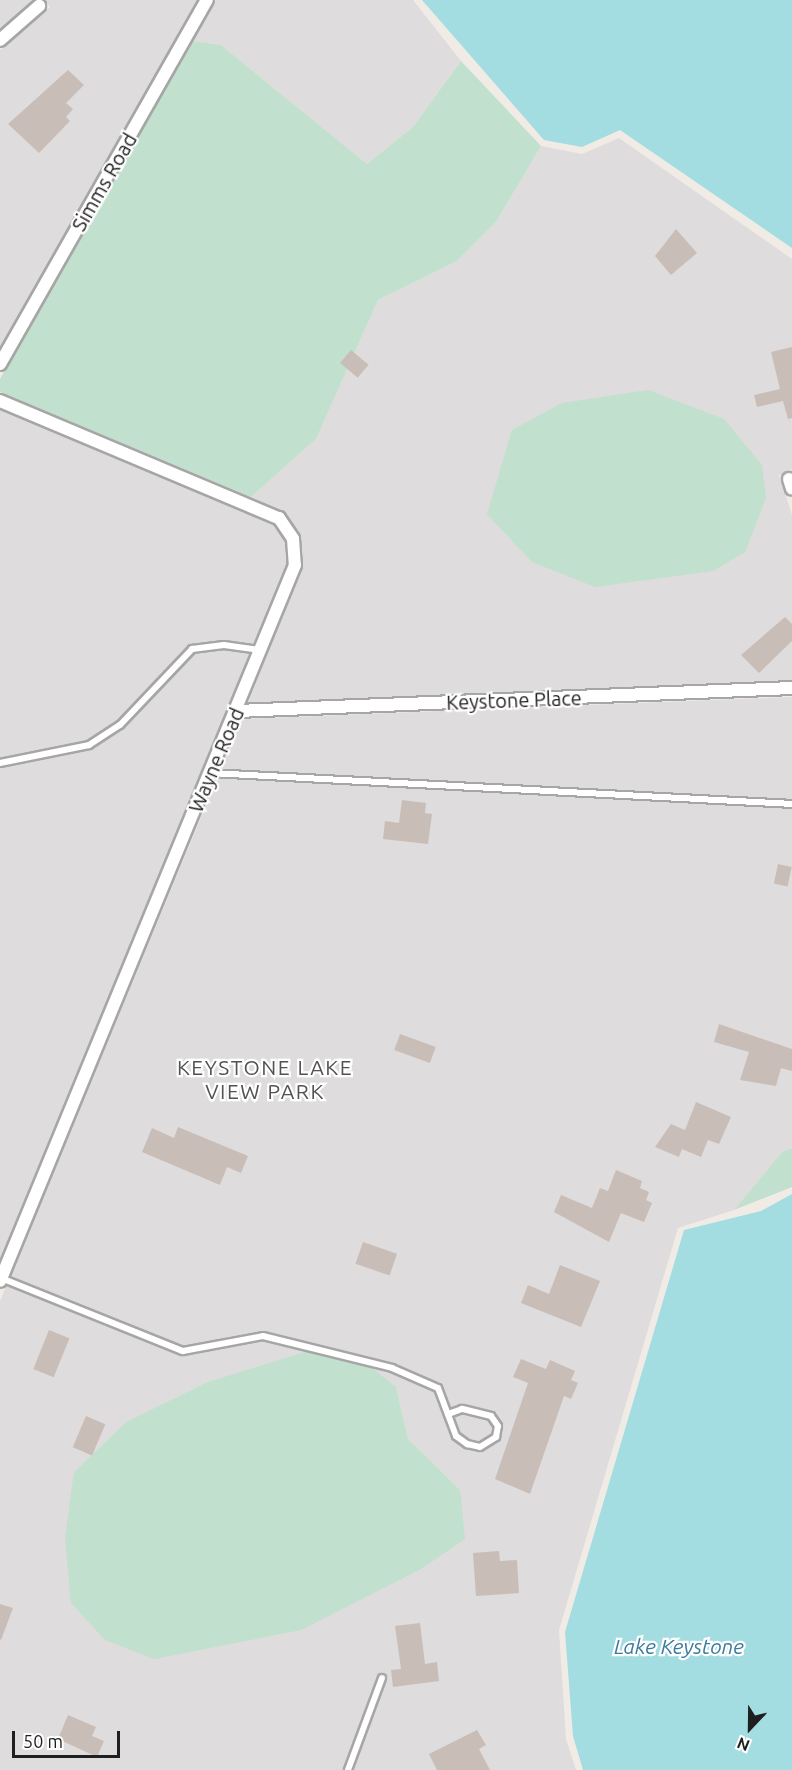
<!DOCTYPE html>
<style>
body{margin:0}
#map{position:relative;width:792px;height:1770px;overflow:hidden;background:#f1ebe5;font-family:Ubuntu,sans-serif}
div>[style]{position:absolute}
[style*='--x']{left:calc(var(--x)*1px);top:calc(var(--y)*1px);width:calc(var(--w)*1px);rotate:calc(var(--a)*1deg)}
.residential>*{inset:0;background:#dedcdd}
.wetland>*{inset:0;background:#c1e0cd}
.water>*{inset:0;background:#a3dce1}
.building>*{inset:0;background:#c9bdb8;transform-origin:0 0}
.roads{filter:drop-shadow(2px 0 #a6a6a6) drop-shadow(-2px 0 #a6a6a6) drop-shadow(0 2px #a6a6a6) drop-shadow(0 -2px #a6a6a6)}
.lane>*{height:6px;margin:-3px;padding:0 3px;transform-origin:3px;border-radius:3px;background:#fff}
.street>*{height:12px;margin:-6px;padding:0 6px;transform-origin:6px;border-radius:6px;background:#fff}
span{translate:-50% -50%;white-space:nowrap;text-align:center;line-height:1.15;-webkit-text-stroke:4.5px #fff;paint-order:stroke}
.street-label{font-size:20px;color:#1f1f1f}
.neighbourhood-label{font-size:21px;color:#525252;letter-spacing:1.5px}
.water-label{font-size:21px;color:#3d7b9d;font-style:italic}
.north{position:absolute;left:720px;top:1698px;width:60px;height:60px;-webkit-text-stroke:4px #fff;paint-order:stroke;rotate:202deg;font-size:16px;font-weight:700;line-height:24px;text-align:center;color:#1f1f1f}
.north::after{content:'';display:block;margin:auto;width:21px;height:27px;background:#1f1f1f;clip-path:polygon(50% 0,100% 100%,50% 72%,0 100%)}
.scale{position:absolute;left:12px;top:1731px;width:108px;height:27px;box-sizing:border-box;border:3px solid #1f1f1f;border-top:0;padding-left:8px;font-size:18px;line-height:21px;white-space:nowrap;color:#1f1f1f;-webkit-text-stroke:4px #fff;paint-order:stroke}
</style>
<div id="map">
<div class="residential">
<i style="clip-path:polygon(0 0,35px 0,0 29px)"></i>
<i style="clip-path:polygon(45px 0,199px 0,0 349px,0 50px,50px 7px)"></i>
<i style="clip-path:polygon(216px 0,413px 0,461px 61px,413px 127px,367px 164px,221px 45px,192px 41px)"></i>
<i style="clip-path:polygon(619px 138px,792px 259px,792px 469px,779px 475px,792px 515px,792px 680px,248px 703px,302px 564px,299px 534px,285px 513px,251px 497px,316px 439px,378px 300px,457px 261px,496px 222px,541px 146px,582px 154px)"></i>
<i style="clip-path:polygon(0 410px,274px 525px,286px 543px,287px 565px,0 1262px)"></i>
<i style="clip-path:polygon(evenodd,792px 697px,792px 1148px,782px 1152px,734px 1210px,678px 1228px,559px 1630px,566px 1739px,576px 1770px,0 1770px,0 1301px,242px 719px,792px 697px,205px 1383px,396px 1387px,408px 1439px,460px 1490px,74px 1472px,126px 1422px,205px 1383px)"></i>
</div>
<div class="wetland">
<i style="clip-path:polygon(192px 41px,221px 45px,367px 164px,413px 127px,461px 61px,541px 146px,496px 222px,457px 261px,378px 300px,316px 439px,251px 497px,0 392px,0 379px)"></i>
<i style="clip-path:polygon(648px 390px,724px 419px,762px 465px,766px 498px,745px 552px,713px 571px,595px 587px,532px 562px,487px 514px,512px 430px,562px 403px)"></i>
<i style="clip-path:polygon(792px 1148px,792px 1187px,734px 1210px,782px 1152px)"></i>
<i style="clip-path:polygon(305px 1352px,359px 1358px,396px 1387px,408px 1439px,460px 1490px,465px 1539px,421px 1569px,301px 1630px,154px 1659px,105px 1640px,71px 1603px,65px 1538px,74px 1472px,126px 1422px,205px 1383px)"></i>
</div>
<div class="water">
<i style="clip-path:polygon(422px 0,792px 0,792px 248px,620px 130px,582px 147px,544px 140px)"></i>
<i style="clip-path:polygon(792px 1194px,792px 1770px,583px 1770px,573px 1736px,565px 1632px,684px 1230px,761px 1211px)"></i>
</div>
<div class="building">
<i style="clip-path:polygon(68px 70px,84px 85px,66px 103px,73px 109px,66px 117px,70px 121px,39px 153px,8px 124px)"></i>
<i style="clip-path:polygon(676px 229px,697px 253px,671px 275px,655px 256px)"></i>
<i style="clip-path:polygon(792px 347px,792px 418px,788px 419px,783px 401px,757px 407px,754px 395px,780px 389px,771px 352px)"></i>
<i style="left:351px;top:350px;width:23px;height:17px;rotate:40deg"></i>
<i style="clip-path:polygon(785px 617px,792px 624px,792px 641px,759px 673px,741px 655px)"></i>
<i style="clip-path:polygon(402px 800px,426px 803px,425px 813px,432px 814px,428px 844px,383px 839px,385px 821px,399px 823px)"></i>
<i style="left:778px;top:864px;width:14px;height:20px;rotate:12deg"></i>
<i style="clip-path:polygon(719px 1024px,792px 1049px,792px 1071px,781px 1068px,776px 1086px,740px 1080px,749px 1052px,714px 1042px)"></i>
<i style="left:400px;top:1034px;width:38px;height:17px;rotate:20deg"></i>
<i style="clip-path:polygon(696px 1102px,731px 1117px,719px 1144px,708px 1140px,701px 1157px,682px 1149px,679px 1157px,655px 1147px,671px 1124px,685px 1130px)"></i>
<i style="clip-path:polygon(178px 1127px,248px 1156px,241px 1173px,227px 1167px,220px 1185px,142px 1152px,152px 1128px,174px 1138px)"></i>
<i style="clip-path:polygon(616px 1170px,642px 1181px,640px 1188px,649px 1192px,646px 1200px,652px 1203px,644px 1222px,621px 1213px,609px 1242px,554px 1212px,561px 1195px,592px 1208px,600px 1188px,608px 1191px)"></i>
<i style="left:363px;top:1242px;width:36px;height:23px;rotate:19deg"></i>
<i style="clip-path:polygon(560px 1265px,600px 1281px,581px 1327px,521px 1303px,528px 1285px,549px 1294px)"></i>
<i style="left:49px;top:1330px;width:22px;height:42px;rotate:22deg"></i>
<i style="clip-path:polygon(521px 1359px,546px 1369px,550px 1360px,575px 1371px,571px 1380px,578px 1383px,571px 1399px,564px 1396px,530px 1494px,495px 1479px,528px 1383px,513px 1377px)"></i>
<i style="left:86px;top:1416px;width:21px;height:34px;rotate:23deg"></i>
<i style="clip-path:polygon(499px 1551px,500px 1561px,517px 1560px,519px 1593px,476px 1596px,473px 1553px)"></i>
<i style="clip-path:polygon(0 1604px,13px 1608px,1px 1640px,0 1639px)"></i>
<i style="clip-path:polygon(420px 1623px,425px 1664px,437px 1662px,439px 1681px,393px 1687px,391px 1670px,401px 1669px,395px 1626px)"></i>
<i style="clip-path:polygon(68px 1715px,96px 1727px,92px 1736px,104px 1741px,97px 1757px,58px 1739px)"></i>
<i style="clip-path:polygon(477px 1730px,486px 1745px,479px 1749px,490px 1770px,437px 1770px,429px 1754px)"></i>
</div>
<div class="roads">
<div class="lane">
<i style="--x:0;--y:763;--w:91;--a:-11.4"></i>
<i style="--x:89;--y:745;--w:37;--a:-33"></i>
<i style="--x:120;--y:725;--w:105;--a:-46.5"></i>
<i style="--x:192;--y:649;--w:32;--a:-7"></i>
<i style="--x:224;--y:645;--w:37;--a:8"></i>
<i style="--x:211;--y:773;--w:582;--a:3.05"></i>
<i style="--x:1;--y:1278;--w:196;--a:21.9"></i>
<i style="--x:183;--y:1351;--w:81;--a:-10.6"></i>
<i style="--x:263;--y:1336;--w:133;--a:13.9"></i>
<i style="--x:392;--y:1368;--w:50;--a:23.5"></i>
<i style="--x:438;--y:1388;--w:51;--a:69.4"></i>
<i style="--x:456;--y:1436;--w:14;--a:36"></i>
<i style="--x:467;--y:1444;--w:13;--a:13"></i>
<i style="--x:480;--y:1447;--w:19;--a:-32"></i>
<i style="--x:496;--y:1437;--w:11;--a:-80"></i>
<i style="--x:498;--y:1426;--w:12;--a:-125"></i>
<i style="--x:491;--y:1416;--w:30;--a:-166"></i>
<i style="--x:462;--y:1409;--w:15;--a:160"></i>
<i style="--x:348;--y:1770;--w:98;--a:-69.7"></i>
</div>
<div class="street">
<i style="--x:0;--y:40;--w:52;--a:-41.1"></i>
<i style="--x:0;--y:364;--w:419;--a:-60.4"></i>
<i style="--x:0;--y:401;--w:303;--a:22.8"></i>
<i style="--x:279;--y:518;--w:25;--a:56"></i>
<i style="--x:293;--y:539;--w:26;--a:86"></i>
<i style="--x:295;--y:565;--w:774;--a:112.39"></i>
<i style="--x:789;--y:479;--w:10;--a:73"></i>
<i style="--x:237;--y:711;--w:555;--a:-2.37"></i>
</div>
</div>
<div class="street-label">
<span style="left:104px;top:182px;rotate:-60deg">Simms Road</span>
<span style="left:514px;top:700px;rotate:-2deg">Keystone Place</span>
<span style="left:216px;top:760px;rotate:-67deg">Wayne Road</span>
</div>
<div class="neighbourhood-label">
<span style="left:265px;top:1079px">KEYSTONE LAKE<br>VIEW PARK</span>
</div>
<div class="water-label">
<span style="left:679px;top:1646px">Lake Keystone</span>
</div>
<div class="north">N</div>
<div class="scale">50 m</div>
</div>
